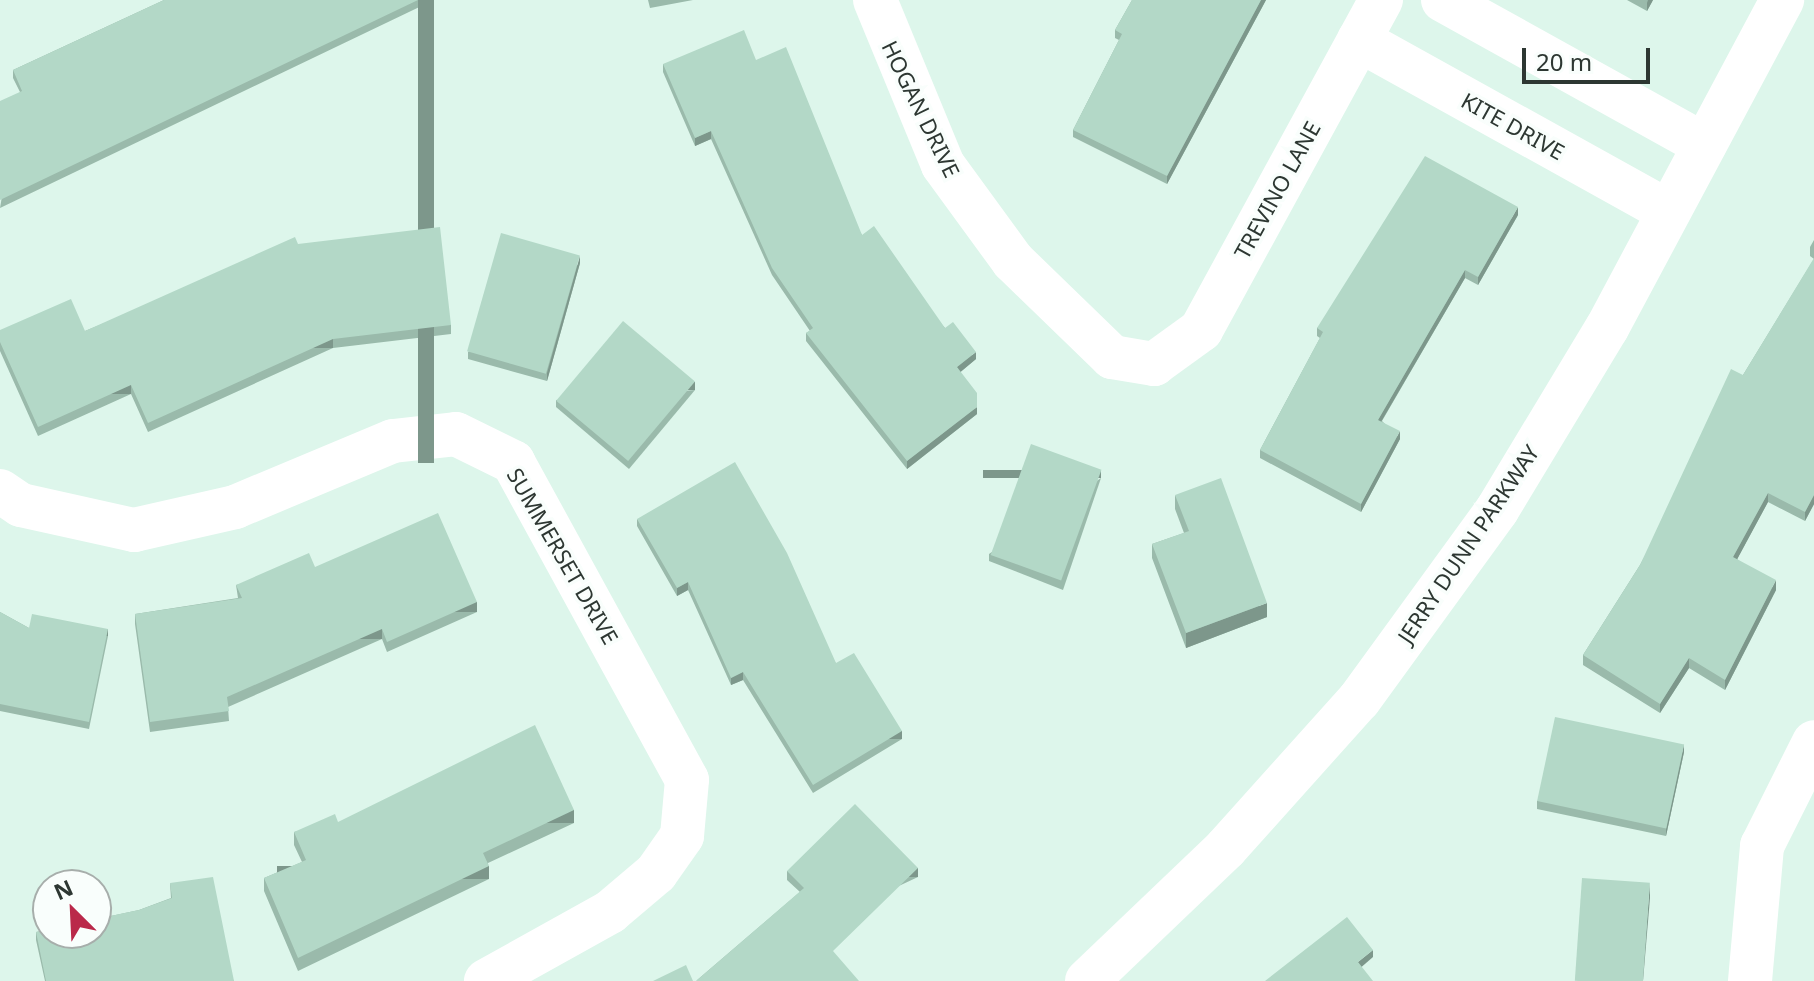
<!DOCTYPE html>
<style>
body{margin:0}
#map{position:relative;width:1814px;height:981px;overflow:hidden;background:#ddf6eb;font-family:"Noto Sans",sans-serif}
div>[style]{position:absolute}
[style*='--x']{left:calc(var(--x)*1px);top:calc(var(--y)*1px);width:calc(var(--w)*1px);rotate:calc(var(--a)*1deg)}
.minor>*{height:44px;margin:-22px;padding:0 22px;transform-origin:22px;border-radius:22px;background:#fff}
.tertiary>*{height:44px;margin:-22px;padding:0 22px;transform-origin:22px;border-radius:22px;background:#fff}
.wall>*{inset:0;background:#9abaab}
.shaded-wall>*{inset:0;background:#7d978b;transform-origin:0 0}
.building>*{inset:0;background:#b3d8c7;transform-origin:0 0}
span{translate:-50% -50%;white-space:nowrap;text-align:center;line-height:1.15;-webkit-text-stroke:7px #f9fefc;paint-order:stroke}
.street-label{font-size:22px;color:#2d3732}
.north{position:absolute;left:32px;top:869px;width:80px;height:80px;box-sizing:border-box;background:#f9fefc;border:2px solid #a7aeab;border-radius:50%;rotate:336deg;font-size:22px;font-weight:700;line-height:32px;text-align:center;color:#2d3732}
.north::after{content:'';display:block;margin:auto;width:28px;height:36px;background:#ba294a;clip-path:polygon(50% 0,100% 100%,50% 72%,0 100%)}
.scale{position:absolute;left:1522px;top:48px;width:128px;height:36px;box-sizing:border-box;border:4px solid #2d3732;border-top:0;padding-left:10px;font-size:24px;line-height:28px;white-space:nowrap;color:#2d3732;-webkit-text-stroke:6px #f9fefc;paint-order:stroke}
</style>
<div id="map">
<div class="minor">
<i style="--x:875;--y:0;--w:178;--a:67.6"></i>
<i style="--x:943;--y:165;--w:119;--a:53.9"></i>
<i style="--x:1013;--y:261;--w:138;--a:44.1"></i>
<i style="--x:1112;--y:357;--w:43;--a:9.5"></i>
<i style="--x:1154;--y:364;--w:58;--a:-35.9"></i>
<i style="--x:1201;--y:330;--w:376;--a:-61.4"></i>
<i style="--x:1443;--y:0;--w:299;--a:29"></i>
<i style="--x:1359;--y:40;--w:353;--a:29"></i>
<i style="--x:0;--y:491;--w:25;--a:34"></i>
<i style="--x:21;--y:505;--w:116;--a:12.5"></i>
<i style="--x:134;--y:530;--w:104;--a:-12.8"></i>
<i style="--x:235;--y:507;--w:171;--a:-22.7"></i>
<i style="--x:393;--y:441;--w:63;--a:-6.3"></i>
<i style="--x:456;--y:434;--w:64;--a:26.2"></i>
<i style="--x:513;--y:462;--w:362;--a:61.3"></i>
<i style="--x:687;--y:780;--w:56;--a:95.1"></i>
<i style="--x:682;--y:836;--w:45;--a:125.1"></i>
<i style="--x:656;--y:873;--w:60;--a:139.7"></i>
<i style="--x:610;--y:912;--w:142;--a:150.9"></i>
<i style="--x:1750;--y:981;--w:136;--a:-84.9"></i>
<i style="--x:1762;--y:846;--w:116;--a:-63.4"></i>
</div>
<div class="tertiary">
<i style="--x:1087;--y:981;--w:192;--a:-43.7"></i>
<i style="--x:1226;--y:848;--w:199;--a:-48.1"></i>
<i style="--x:1359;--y:700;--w:235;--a:-54"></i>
<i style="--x:1497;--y:510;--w:213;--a:-58.9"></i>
<i style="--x:1607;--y:328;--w:372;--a:-61.9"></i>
</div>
<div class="wall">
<i style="clip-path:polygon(164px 0,434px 0,0 208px,20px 92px,13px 78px,13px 70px)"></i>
<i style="clip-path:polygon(648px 0,693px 0,650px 8px)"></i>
<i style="clip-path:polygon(1132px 0,1266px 0,1167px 184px,1073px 137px,1073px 130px,1119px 40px,1115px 38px,1115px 30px)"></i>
<i style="clip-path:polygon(1627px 0,1653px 0,1647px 11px)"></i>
<i style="clip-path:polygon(756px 60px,862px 235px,945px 328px,976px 359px,960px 372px,977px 414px,907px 469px,806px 341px,806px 333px,810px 331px,772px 275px,711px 139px,695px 146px,663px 72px,663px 64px)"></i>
<i style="clip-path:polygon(1518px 215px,1478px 285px,1465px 278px,1382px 421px,1400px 439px,1361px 512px,1260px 458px,1260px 450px,1320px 338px,1317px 336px,1317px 328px)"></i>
<i style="clip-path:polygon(1814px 240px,1814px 504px,1805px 521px,1768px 502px,1737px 559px,1776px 590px,1725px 690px,1689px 668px,1660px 713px,1583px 665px,1583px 655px,1640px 565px,1743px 375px,1814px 259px,1810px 256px,1810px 247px)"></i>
<i style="clip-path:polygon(298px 244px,451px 325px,451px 334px,333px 348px,148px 432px,131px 394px,38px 436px,0 351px,0 330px,85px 331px)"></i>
<i style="clip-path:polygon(580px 263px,547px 381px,468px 359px,468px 352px)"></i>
<i style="clip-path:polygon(695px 390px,629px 469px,556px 407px,556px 400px)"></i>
<i style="clip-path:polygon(1101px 478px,1063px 590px,989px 561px,989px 554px)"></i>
<i style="clip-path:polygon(1175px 495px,1267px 617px,1186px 648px,1152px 558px,1152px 544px,1184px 533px,1175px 509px)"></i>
<i style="clip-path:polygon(637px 519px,836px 663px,902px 739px,813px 793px,743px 680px,731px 685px,688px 590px,677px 596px,637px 526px)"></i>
<i style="clip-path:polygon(315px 567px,477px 612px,387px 652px,382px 639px,228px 707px,229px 721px,150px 732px,135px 624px,135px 614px,238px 598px,236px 585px)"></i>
<i style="clip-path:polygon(0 612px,29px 628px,108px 636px,89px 729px,0 711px)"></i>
<i style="clip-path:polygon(1684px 752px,1666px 836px,1537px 809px,1537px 801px)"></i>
<i style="clip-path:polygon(338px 822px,574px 823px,488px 863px,489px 879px,298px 971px,264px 891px,264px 878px,302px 862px,294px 845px,294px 832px)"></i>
<i style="clip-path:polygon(787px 871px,918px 877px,696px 981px,800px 892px,787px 880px)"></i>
<i style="clip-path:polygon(170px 883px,234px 981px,45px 981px,36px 940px,36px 932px,139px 910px,171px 898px)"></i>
</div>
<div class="shaded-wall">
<i style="left:418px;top:0;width:16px;height:463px"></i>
<i style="clip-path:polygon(1261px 0,1266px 0,1167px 184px,1167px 176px)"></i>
<i style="clip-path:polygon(1648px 0,1653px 0,1647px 11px,1647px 3px)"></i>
<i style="clip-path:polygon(711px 131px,711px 139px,695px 146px,695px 138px)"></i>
<i style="clip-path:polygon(1518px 207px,1518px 215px,1478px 285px,1478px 277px)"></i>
<i style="clip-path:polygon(580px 256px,580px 263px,547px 381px,547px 373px)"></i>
<i style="clip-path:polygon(1465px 270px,1465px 278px,1378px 427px,1378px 420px)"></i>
<i style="left:333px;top:339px;width:9px;height:203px;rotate:90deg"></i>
<i style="clip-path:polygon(976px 352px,976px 359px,957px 375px,957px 367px)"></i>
<i style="left:695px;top:382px;width:8px;height:103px;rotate:90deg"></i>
<i style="left:131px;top:385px;width:9px;height:102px;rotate:90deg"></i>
<i style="clip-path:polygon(977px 407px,977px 414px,907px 469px,907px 461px)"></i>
<i style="clip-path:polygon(1400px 431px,1400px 439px,1361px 512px,1361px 504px)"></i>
<i style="left:1101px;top:470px;width:8px;height:118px;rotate:90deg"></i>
<i style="clip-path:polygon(1768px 493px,1768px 502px,1733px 567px,1733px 557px)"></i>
<i style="clip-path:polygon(1814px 495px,1814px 504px,1805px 521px,1805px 512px)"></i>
<i style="clip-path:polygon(1776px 580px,1776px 590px,1725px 690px,1725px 680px)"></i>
<i style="clip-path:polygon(688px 582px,688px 590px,677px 596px,677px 588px)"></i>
<i style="left:477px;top:602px;width:10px;height:98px;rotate:90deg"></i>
<i style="clip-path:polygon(1267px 603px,1267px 617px,1186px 648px,1186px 633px)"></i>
<i style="left:108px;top:629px;width:7px;height:95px;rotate:90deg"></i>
<i style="left:382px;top:629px;width:10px;height:169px;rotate:90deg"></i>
<i style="clip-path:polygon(1689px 658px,1689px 668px,1660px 713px,1660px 704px)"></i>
<i style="clip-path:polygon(743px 672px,743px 680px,731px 685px,731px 678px)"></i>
<i style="left:902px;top:731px;width:8px;height:104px;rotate:90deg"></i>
<i style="clip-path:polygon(1684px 744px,1684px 752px,1666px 836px,1666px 829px)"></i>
<i style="left:574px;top:810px;width:13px;height:101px;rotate:90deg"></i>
<i style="left:489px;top:866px;width:13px;height:212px;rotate:90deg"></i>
<i style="left:918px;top:868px;width:9px;height:119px;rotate:90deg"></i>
<i style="clip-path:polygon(1650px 883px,1650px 898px,1643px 981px,1642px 981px)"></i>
<i style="clip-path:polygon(1373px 950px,1373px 957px,1358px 970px,1358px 962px)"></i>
</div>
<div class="building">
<i style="clip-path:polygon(164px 0,418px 0,0 200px,0 101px,22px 91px,13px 70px)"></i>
<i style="clip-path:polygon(1132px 0,1261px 0,1167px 176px,1073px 130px,1122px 34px,1115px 30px)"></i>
<i style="clip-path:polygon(744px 30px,756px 60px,786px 47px,862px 235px,874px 226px,945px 328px,953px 322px,976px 352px,957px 367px,977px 393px,977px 407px,907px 461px,806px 333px,813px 328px,772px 268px,711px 131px,695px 138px,663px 64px)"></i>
<i style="clip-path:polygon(1425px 156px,1518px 207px,1478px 277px,1465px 270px,1378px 420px,1400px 431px,1361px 504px,1260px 450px,1323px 332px,1317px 328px)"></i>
<i style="clip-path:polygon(440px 227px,451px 325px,333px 339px,148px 423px,131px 385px,38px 427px,0 342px,0 330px,71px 299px,85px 331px,295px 237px,298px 244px)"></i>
<i style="left:501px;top:233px;width:82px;height:123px;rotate:16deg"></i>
<i style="clip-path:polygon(1814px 258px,1814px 495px,1805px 512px,1768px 493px,1733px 557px,1776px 580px,1725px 680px,1689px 658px,1660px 704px,1583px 655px,1640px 565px,1731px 369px,1743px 375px)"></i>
<i style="left:623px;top:321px;width:94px;height:104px;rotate:40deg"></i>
<i style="left:1031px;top:444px;width:75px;height:118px;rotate:20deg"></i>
<i style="clip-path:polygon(735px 462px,787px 553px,836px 663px,854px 653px,902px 731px,813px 785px,743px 672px,731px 678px,688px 582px,677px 588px,637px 519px)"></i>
<i style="clip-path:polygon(1221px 478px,1267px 603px,1186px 633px,1152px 544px,1189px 531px,1175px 495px)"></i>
<i style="clip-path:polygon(438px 513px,477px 602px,387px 642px,382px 629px,227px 697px,229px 711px,150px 722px,135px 614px,242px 598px,236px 585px,309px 553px,315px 567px)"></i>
<i style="clip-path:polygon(0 612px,29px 628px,32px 614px,108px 629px,89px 722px,0 704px)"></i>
<i style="left:1555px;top:717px;width:132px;height:86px;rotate:12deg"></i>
<i style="clip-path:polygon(535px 725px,574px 810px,483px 853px,489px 866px,298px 958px,264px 878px,306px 860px,294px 832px,335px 814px,338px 822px)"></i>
<i style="clip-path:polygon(855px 804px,918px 868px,833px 951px,859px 981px,696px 981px,804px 888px,787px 871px)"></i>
<i style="clip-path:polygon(213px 877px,234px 981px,46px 981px,36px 932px,48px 930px,48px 933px,96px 933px,96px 919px,139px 910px,172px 898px,170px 883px)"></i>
<i style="left:1582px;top:878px;width:68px;height:103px;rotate:4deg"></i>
<i style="clip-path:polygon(1347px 917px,1373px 950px,1358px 962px,1373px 981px,1265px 981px)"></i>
<i style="clip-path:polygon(686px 965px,693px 981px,653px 981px)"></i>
</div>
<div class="street-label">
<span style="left:921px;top:109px;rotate:64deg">HOGAN DRIVE</span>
<span style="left:1513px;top:126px;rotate:29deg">KITE DRIVE</span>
<span style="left:1277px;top:190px;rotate:-61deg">TREVINO LANE</span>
<span style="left:1468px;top:544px;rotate:-56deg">JERRY DUNN PARKWAY</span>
<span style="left:563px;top:556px;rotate:60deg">SUMMERSET DRIVE</span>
</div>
<div class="north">N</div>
<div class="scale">20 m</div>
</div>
